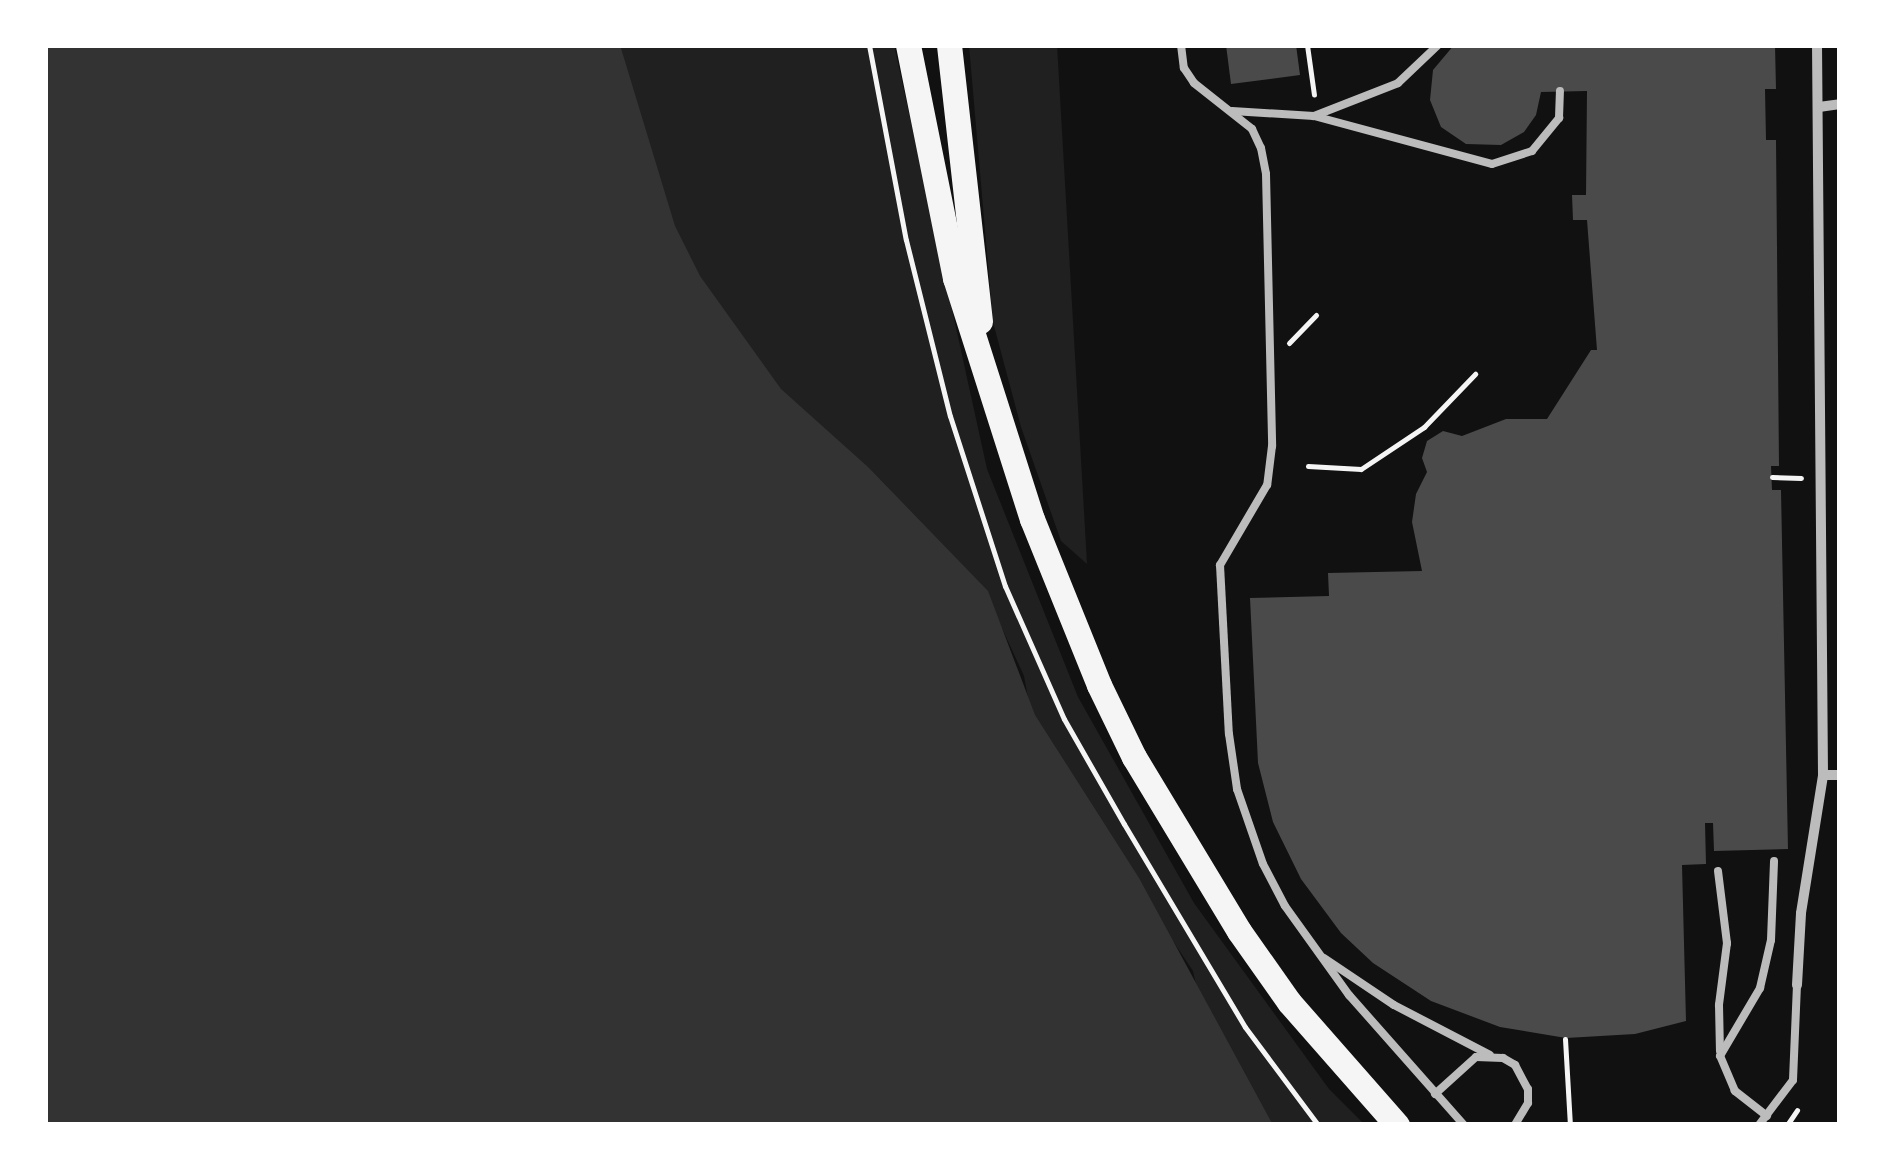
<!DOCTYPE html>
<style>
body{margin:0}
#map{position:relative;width:1885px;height:1170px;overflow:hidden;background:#111;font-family:Figtree,sans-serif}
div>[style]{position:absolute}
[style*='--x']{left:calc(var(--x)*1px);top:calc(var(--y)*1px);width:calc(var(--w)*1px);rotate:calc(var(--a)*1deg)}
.green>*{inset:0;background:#202020}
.water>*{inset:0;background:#333}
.building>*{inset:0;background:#4a4a4a}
.path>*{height:5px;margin:-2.5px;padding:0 2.5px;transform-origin:2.5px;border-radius:2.5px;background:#f5f5f5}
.service>*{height:8px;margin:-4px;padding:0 4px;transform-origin:4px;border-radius:4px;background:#bcbcbc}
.minor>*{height:10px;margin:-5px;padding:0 5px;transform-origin:5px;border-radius:5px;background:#bcbcbc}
.trunk>*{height:25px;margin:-12.5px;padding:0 12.5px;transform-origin:12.5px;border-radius:12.5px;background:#f5f5f5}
span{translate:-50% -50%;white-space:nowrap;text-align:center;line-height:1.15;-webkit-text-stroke:10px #fff;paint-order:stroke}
.frame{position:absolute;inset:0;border:48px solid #fff;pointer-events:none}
</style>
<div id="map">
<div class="green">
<i style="clip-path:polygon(593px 45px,894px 45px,987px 469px,1078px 697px,1194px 903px,1329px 1089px,1365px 1125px,1258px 1125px,1206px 1029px,1193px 971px,1035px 735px,1024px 676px,995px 613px,772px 397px,711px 310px)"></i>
<i style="clip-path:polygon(969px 45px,1057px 45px,1087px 564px,1061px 541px,1021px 427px,993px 322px)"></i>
</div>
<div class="water">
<i style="clip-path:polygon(45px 45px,620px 45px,675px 226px,700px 276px,781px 389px,868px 467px,988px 591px,1035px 715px,1139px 878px,1273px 1125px,45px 1125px)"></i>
</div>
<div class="building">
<i style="clip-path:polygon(1226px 45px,1296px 45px,1300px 75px,1231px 84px)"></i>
<i style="clip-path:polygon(1454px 45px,1775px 45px,1776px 89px,1765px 89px,1766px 140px,1776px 140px,1779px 466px,1771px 466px,1772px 490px,1781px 490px,1788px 849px,1714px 851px,1713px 823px,1705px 823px,1706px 864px,1682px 865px,1686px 1021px,1635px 1034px,1566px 1038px,1500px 1027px,1431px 1001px,1373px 963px,1341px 933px,1301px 879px,1273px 822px,1258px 763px,1250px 598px,1329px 596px,1328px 573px,1422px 571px,1412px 522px,1416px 494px,1427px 472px,1422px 458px,1427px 441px,1443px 431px,1462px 436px,1506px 419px,1547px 419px,1591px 350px,1597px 350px,1587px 220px,1573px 220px,1572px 195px,1586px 195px,1587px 91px,1541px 92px,1536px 115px,1524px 132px,1501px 145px,1466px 144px,1441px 127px,1430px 100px,1433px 70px)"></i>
</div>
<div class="path">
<i style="--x:869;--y:45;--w:198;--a:79.3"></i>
<i style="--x:906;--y:240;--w:181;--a:76"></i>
<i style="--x:950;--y:416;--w:179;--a:72.1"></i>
<i style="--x:1005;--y:586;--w:145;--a:66.1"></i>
<i style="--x:1064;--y:719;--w:121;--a:60.3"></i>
<i style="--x:1124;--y:824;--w:236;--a:59.2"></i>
<i style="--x:1245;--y:1027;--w:122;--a:53.3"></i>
<i style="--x:1307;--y:45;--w:50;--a:82"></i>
<i style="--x:1289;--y:343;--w:39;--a:-46"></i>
<i style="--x:1308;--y:466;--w:53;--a:3.2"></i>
<i style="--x:1361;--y:469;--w:76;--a:-33.7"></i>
<i style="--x:1424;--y:427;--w:74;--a:-46.1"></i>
<i style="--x:1772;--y:477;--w:29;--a:2"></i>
<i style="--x:1565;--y:1039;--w:86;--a:86.7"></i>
<i style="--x:1787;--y:1125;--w:18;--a:-56"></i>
</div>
<div class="service">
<i style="--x:1181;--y:45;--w:23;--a:83"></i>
<i style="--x:1184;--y:68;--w:18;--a:56"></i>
<i style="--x:1194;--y:83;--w:74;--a:38.4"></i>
<i style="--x:1252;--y:129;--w:21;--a:65"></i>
<i style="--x:1261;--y:148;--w:26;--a:79"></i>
<i style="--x:1266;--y:174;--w:272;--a:88.7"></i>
<i style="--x:1272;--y:446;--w:39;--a:97"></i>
<i style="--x:1267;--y:485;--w:93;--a:120.4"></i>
<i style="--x:1220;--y:565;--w:169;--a:87"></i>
<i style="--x:1229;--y:734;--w:56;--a:81.7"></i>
<i style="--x:1237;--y:789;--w:79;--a:70.9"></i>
<i style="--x:1263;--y:864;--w:47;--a:62.4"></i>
<i style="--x:1285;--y:906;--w:110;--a:54.3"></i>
<i style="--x:1349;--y:995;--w:174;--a:48.5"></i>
<i style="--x:1232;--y:111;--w:82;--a:3.5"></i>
<i style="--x:1314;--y:116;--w:184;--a:15.1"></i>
<i style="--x:1492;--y:164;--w:42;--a:-18"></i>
<i style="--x:1532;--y:151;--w:43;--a:-50.7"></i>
<i style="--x:1559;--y:118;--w:27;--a:-88"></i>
<i style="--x:1314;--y:116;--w:90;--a:-21.4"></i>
<i style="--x:1398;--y:83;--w:55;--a:-43.5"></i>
<i style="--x:1718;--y:871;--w:73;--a:82.9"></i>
<i style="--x:1727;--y:943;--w:63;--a:97.4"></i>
<i style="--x:1719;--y:1005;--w:46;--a:88.8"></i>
<i style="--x:1324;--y:958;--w:84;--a:33.9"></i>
<i style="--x:1394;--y:1005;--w:108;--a:27.5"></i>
<i style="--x:1435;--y:1094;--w:55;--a:-42.1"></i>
<i style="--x:1476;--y:1057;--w:27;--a:2"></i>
<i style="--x:1503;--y:1058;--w:14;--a:30"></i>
<i style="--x:1515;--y:1065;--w:27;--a:62"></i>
<i style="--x:1528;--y:1089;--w:14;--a:90"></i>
<i style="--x:1528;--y:1103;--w:26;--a:121"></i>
<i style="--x:1767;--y:1116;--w:41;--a:-142"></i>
<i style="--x:1735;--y:1091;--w:38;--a:-113"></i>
<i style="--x:1720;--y:1056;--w:79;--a:-59.5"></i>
<i style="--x:1760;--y:988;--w:49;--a:-77.1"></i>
<i style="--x:1771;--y:940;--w:79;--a:-87.8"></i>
<i style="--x:1759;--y:1125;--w:56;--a:-52.9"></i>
<i style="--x:1793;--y:1080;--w:95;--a:-87.6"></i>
</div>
<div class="minor">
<i style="--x:1819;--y:107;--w:21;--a:-8"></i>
<i style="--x:1823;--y:775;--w:17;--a:0"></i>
<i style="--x:1797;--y:985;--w:72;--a:-86.8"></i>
<i style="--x:1801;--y:913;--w:140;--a:-80.9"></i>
<i style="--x:1823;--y:775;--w:730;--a:-90.47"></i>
</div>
<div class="trunk">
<i style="--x:908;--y:45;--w:238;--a:78.6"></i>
<i style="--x:955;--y:278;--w:253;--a:72.3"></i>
<i style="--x:1032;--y:519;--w:179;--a:68"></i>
<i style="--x:1099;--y:685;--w:80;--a:64.1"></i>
<i style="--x:1134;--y:757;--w:203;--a:58.9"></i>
<i style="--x:1239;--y:931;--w:87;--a:54.8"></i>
<i style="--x:1289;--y:1002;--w:164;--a:48.7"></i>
<i style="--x:949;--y:45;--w:278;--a:83.6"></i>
</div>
<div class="frame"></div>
</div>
